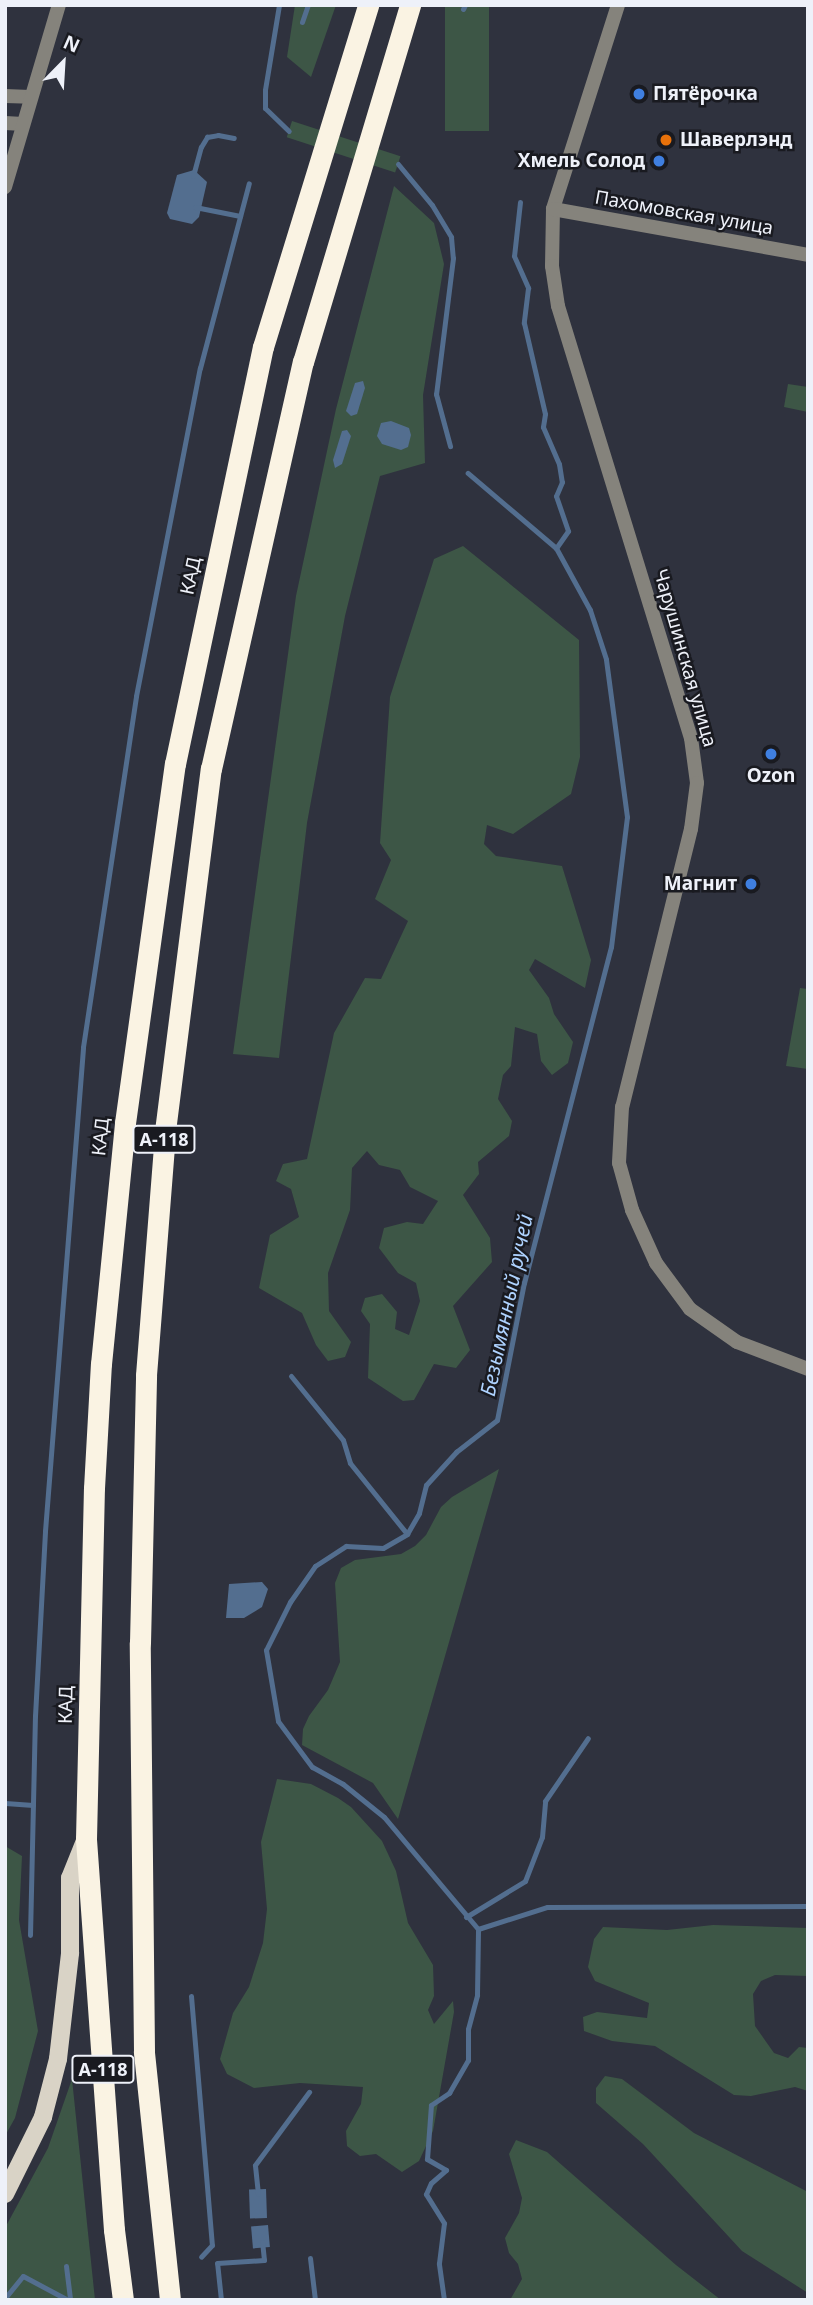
<!DOCTYPE html>
<meta charset="utf-8">
<style>
body{margin:0}
#map{position:relative;width:813px;height:2305px;overflow:hidden;background:#2f323e;font-family:"Noto Sans",sans-serif}
div>[style]{position:absolute}
[style*='--x']{left:calc(var(--x)*1px);top:calc(var(--y)*1px);width:calc(var(--w)*1px);rotate:calc(var(--a)*1deg)}
.green>*{inset:0;background:#3d5646;transform-origin:0 0}
.water>*{inset:0;background:#536e8f;transform-origin:0 0}
.stream>*{height:5px;margin:-2.5px;padding:0 2.5px;transform-origin:2.5px;border-radius:2.5px;background:#536e8f}
.street>*{height:14px;margin:-7px;padding:0 7px;transform-origin:7px;border-radius:7px;background:#85837c}
.primary>*{height:18px;margin:-9px;padding:0 9px;transform-origin:9px;border-radius:9px;background:#d9d3c6}
.highway>*{height:21px;margin:-10.5px;padding:0 10.5px;transform-origin:10.5px;border-radius:10.5px;background:#faf3e3}
.dots>*{width:19px;height:19px;translate:-50% -50%;box-sizing:border-box;border:4px solid #191a20;border-radius:50%}
span{translate:-50% -50%;white-space:nowrap;text-align:center;line-height:1.15;-webkit-text-stroke:5px #191a20;paint-order:stroke}
.shield-label span{padding:2px 5px;background:#191a20;border:2px solid;border-radius:5px;-webkit-text-stroke-width:0}
.shield-label{font-size:18px;color:#eef1f9;font-weight:700}
.poi-label{font-size:19px;color:#eef1f9;font-weight:700}
.left{translate:0 -50%;text-align:left}
.right{translate:-100% -50%;text-align:right}
.street-label{font-size:19px;color:#eef1f9}
.water-label{font-size:21px;color:#aed2fe;font-style:italic}
.frame{position:absolute;inset:0;border:7px solid #eef1f9;pointer-events:none}
.north{position:absolute;left:28px;top:28px;width:70px;height:70px;-webkit-text-stroke:5px #191a20;paint-order:stroke;rotate:24deg;font-size:19px;font-weight:700;line-height:28px;text-align:center;color:#eef1f9}
.north::after{content:'';display:block;margin:auto;width:24px;height:32px;background:#eef1f9;clip-path:polygon(50% 0,100% 100%,50% 72%,0 100%)}
</style>
<div id="map">
<div class="green">
<i style="clip-path:polygon(295px 5px,336px 5px,311px 77px,287px 57px)"></i>
<i style="left:445px;top:5px;width:44px;height:126px"></i>
<i style="left:292px;top:121px;width:114px;height:17px;rotate:18deg"></i>
<i style="clip-path:polygon(394px 186px,434px 223px,444px 264px,423px 395px,425px 463px,380px 476px,345px 616px,307px 823px,279px 1058px,233px 1054px,296px 596px,336px 409px)"></i>
<i style="clip-path:polygon(788px 384px,808px 387px,808px 412px,784px 407px)"></i>
<i style="clip-path:polygon(463px 546px,579px 640px,580px 757px,571px 794px,513px 834px,487px 825px,484px 844px,496px 856px,562px 866px,591px 960px,585px 988px,535px 959px,529px 970px,549px 998px,554px 1014px,573px 1042px,568px 1063px,552px 1075px,541px 1061px,537px 1034px,515px 1027px,511px 1066px,503px 1075px,498px 1099px,512px 1121px,509px 1136px,478px 1162px,479px 1174px,463px 1195px,490px 1238px,492px 1262px,453px 1306px,470px 1350px,456px 1368px,434px 1364px,414px 1400px,403px 1401px,368px 1378px,370px 1324px,361px 1311px,365px 1298px,382px 1294px,397px 1312px,395px 1329px,409px 1335px,420px 1301px,416px 1283px,398px 1273px,379px 1248px,384px 1228px,407px 1222px,423px 1224px,438px 1201px,410px 1187px,400px 1170px,379px 1165px,367px 1151px,352px 1168px,350px 1210px,328px 1273px,329px 1311px,351px 1342px,345px 1357px,328px 1361px,316px 1345px,302px 1313px,259px 1288px,270px 1235px,299px 1217px,291px 1189px,276px 1181px,283px 1164px,307px 1159px,334px 1033px,365px 978px,381px 979px,408px 921px,375px 899px,391px 860px,380px 843px,390px 697px,434px 559px)"></i>
<i style="clip-path:polygon(800px 988px,808px 989px,808px 1069px,786px 1066px)"></i>
<i style="clip-path:polygon(499px 1469px,398px 1819px,373px 1783px,302px 1745px,303px 1729px,309px 1716px,328px 1690px,340px 1662px,335px 1583px,341px 1568px,355px 1560px,401px 1554px,415px 1546px,426px 1535px,441px 1507px,452px 1497px)"></i>
<i style="clip-path:polygon(277px 1779px,311px 1784px,338px 1798px,351px 1807px,382px 1841px,396px 1871px,408px 1923px,433px 1965px,434px 1996px,428px 2010px,434px 2024px,453px 2001px,454px 2012px,433px 2131px,419px 2161px,402px 2172px,376px 2154px,360px 2156px,347px 2146px,346px 2131px,361px 2104px,363px 2087px,300px 2083px,254px 2088px,227px 2074px,220px 2059px,233px 2013px,249px 1987px,263px 1943px,267px 1909px,261px 1842px)"></i>
<i style="clip-path:polygon(5px 1846px,22px 1856px,19px 1920px,38px 2031px,15px 2118px,5px 2136px)"></i>
<i style="clip-path:polygon(713px 1925px,808px 1928px,808px 1976px,775px 1975px,761px 1981px,753px 1994px,755px 2026px,774px 2053px,788px 2058px,799px 2047px,808px 2048px,808px 2091px,795px 2087px,751px 2096px,734px 2095px,655px 2046px,612px 2041px,584px 2031px,583px 2017px,597px 2012px,647px 2018px,649px 2003px,595px 1981px,588px 1967px,594px 1939px,603px 1927px,667px 1930px)"></i>
<i style="clip-path:polygon(605px 2076px,622px 2079px,694px 2133px,808px 2192px,808px 2293px,742px 2251px,643px 2144px,596px 2103px,596px 2088px)"></i>
<i style="clip-path:polygon(72px 2079px,95px 2300px,5px 2300px,5px 2228px,48px 2148px)"></i>
<i style="clip-path:polygon(516px 2140px,547px 2152px,676px 2265px,721px 2300px,510px 2300px,522px 2279px,518px 2264px,509px 2253px,505px 2238px,519px 2213px,522px 2198px,509px 2154px)"></i>
</div>
<div class="water">
<i style="clip-path:polygon(194px 170px,207px 182px,199px 217px,192px 224px,170px 219px,167px 213px,177px 175px)"></i>
<i style="clip-path:polygon(363px 381px,365px 388px,357px 414px,351px 416px,346px 411px,355px 383px)"></i>
<i style="clip-path:polygon(391px 421px,409px 428px,411px 435px,408px 447px,401px 450px,382px 444px,377px 436px,381px 423px)"></i>
<i style="clip-path:polygon(347px 430px,351px 436px,342px 464px,335px 468px,333px 460px,342px 431px)"></i>
<i style="clip-path:polygon(262px 1582px,268px 1589px,262px 1607px,244px 1618px,226px 1618px,229px 1584px)"></i>
<i style="left:266px;top:2189px;width:29px;height:17px;rotate:88deg"></i>
<i style="left:268px;top:2225px;width:22px;height:17px;rotate:85deg"></i>
</div>
<div class="stream">
<i style="--x:279;--y:5;--w:86;--a:99.4"></i>
<i style="--x:265;--y:90;--w:18;--a:90"></i>
<i style="--x:265;--y:108;--w:33;--a:44"></i>
<i style="--x:463;--y:9;--w:4;--a:-63"></i>
<i style="--x:302;--y:22;--w:18;--a:-71"></i>
<i style="--x:398;--y:164;--w:53;--a:50.3"></i>
<i style="--x:432;--y:205;--w:37;--a:59"></i>
<i style="--x:451;--y:237;--w:21;--a:85"></i>
<i style="--x:453;--y:258;--w:137;--a:97.1"></i>
<i style="--x:436;--y:394;--w:54;--a:74.9"></i>
<i style="--x:193;--y:176;--w:30;--a:-75"></i>
<i style="--x:201;--y:147;--w:12;--a:-59"></i>
<i style="--x:207;--y:137;--w:11;--a:-10"></i>
<i style="--x:218;--y:135;--w:16;--a:11"></i>
<i style="--x:520;--y:202;--w:54;--a:96.3"></i>
<i style="--x:514;--y:256;--w:35;--a:66"></i>
<i style="--x:528;--y:288;--w:35;--a:97"></i>
<i style="--x:524;--y:323;--w:93;--a:77"></i>
<i style="--x:545;--y:414;--w:13;--a:99"></i>
<i style="--x:543;--y:427;--w:40;--a:66.6"></i>
<i style="--x:559;--y:464;--w:18;--a:81"></i>
<i style="--x:562;--y:482;--w:15;--a:113"></i>
<i style="--x:556;--y:496;--w:37;--a:71"></i>
<i style="--x:568;--y:531;--w:21;--a:125"></i>
<i style="--x:195;--y:207;--w:46;--a:11.3"></i>
<i style="--x:291;--y:1376;--w:82;--a:50.9"></i>
<i style="--x:343;--y:1440;--w:24;--a:73"></i>
<i style="--x:350;--y:1463;--w:91;--a:51.2"></i>
<i style="--x:5;--y:1803;--w:28;--a:4"></i>
<i style="--x:466;--y:1917;--w:69;--a:-31.4"></i>
<i style="--x:525;--y:1881;--w:47;--a:-68.9"></i>
<i style="--x:542;--y:1837;--w:36;--a:-85"></i>
<i style="--x:545;--y:1801;--w:76;--a:-55.7"></i>
<i style="--x:478;--y:1929;--w:72;--a:-17.7"></i>
<i style="--x:547;--y:1907;--w:261;--a:-0.2"></i>
<i style="--x:30;--y:1935;--w:219;--a:-88.7"></i>
<i style="--x:35;--y:1716;--w:185;--a:-86.9"></i>
<i style="--x:45;--y:1531;--w:485;--a:-85.5"></i>
<i style="--x:83;--y:1047;--w:355;--a:-81.4"></i>
<i style="--x:136;--y:696;--w:334;--a:-79"></i>
<i style="--x:200;--y:368;--w:191;--a:-75.2"></i>
<i style="--x:191;--y:1996;--w:250;--a:85.2"></i>
<i style="--x:212;--y:2245;--w:16;--a:133"></i>
<i style="--x:258;--y:2194;--w:29;--a:-96"></i>
<i style="--x:255;--y:2165;--w:91;--a:-53.5"></i>
<i style="--x:310;--y:2258;--w:42;--a:83.2"></i>
<i style="--x:66;--y:2266;--w:34;--a:83"></i>
<i style="--x:5;--y:2298;--w:28;--a:-51"></i>
<i style="--x:23;--y:2276;--w:51;--a:28.1"></i>
<i style="--x:221;--y:2300;--w:37;--a:-96"></i>
<i style="--x:217;--y:2263;--w:47;--a:-3.7"></i>
<i style="--x:264;--y:2260;--w:18;--a:-96"></i>
<i style="--x:444;--y:2300;--w:37;--a:-98"></i>
<i style="--x:439;--y:2263;--w:40;--a:-82.9"></i>
<i style="--x:444;--y:2223;--w:34;--a:-122"></i>
<i style="--x:426;--y:2194;--w:12;--a:-66"></i>
<i style="--x:431;--y:2183;--w:20;--a:-41"></i>
<i style="--x:446;--y:2170;--w:22;--a:-150"></i>
<i style="--x:427;--y:2159;--w:54;--a:-85.8"></i>
<i style="--x:431;--y:2105;--w:22;--a:-34"></i>
<i style="--x:449;--y:2093;--w:38;--a:-60"></i>
<i style="--x:468;--y:2060;--w:31;--a:-90"></i>
<i style="--x:468;--y:2029;--w:35;--a:-75"></i>
<i style="--x:477;--y:1995;--w:66;--a:-89.1"></i>
<i style="--x:478;--y:1929;--w:146;--a:-130"></i>
<i style="--x:384;--y:1817;--w:53;--a:-141.2"></i>
<i style="--x:343;--y:1784;--w:35;--a:-151"></i>
<i style="--x:312;--y:1767;--w:57;--a:-126.5"></i>
<i style="--x:278;--y:1721;--w:72;--a:-99.6"></i>
<i style="--x:266;--y:1650;--w:54;--a:-63.4"></i>
<i style="--x:290;--y:1602;--w:44;--a:-55.2"></i>
<i style="--x:315;--y:1566;--w:37;--a:-33"></i>
<i style="--x:346;--y:1546;--w:37;--a:3"></i>
<i style="--x:383;--y:1548;--w:28;--a:-30"></i>
<i style="--x:407;--y:1534;--w:24;--a:-60"></i>
<i style="--x:419;--y:1513;--w:29;--a:-76"></i>
<i style="--x:426;--y:1485;--w:45;--a:-47.7"></i>
<i style="--x:456;--y:1452;--w:52;--a:-38"></i>
<i style="--x:497;--y:1420;--w:140;--a:-78.9"></i>
<i style="--x:524;--y:1283;--w:347;--a:-75.5"></i>
<i style="--x:611;--y:947;--w:131;--a:-83"></i>
<i style="--x:627;--y:817;--w:159;--a:-97.6"></i>
<i style="--x:606;--y:659;--w:52;--a:-108.1"></i>
<i style="--x:590;--y:610;--w:71;--a:-118.7"></i>
<i style="--x:556;--y:548;--w:116;--a:-139.6"></i>
</div>
<div class="street">
<i style="--x:618;--y:5;--w:214;--a:107.7"></i>
<i style="--x:553;--y:209;--w:57;--a:91"></i>
<i style="--x:552;--y:266;--w:40;--a:81.5"></i>
<i style="--x:558;--y:306;--w:452;--a:72.9"></i>
<i style="--x:691;--y:738;--w:45;--a:82.4"></i>
<i style="--x:697;--y:783;--w:46;--a:97.4"></i>
<i style="--x:691;--y:829;--w:286;--a:103.9"></i>
<i style="--x:622;--y:1107;--w:56;--a:93.1"></i>
<i style="--x:619;--y:1163;--w:49;--a:74.5"></i>
<i style="--x:632;--y:1210;--w:58;--a:65.6"></i>
<i style="--x:656;--y:1263;--w:57;--a:53.5"></i>
<i style="--x:690;--y:1309;--w:57;--a:35.1"></i>
<i style="--x:737;--y:1342;--w:76;--a:20.8"></i>
<i style="--x:5;--y:96;--w:25;--a:2"></i>
<i style="--x:5;--y:123;--w:18;--a:3"></i>
<i style="--x:5;--y:187;--w:190;--a:-73.5"></i>
<i style="--x:553;--y:209;--w:259;--a:10.2"></i>
</div>
<div class="primary">
<i style="--x:5;--y:2194;--w:86;--a:-63.7"></i>
<i style="--x:43;--y:2117;--w:60;--a:-75.5"></i>
<i style="--x:58;--y:2059;--w:107;--a:-83.5"></i>
<i style="--x:70;--y:1953;--w:75;--a:-90"></i>
<i style="--x:70;--y:1878;--w:40;--a:-68"></i>
</div>
<div class="highway">
<i style="--x:123;--y:2300;--w:71;--a:-97.3"></i>
<i style="--x:114;--y:2230;--w:392;--a:-94.1"></i>
<i style="--x:86;--y:1839;--w:351;--a:-88.7"></i>
<i style="--x:94;--y:1488;--w:124;--a:-86.8"></i>
<i style="--x:101;--y:1364;--w:242;--a:-84.3"></i>
<i style="--x:125;--y:1123;--w:362;--a:-82.1"></i>
<i style="--x:175;--y:764;--w:426;--a:-78.1"></i>
<i style="--x:263;--y:347;--w:358;--a:-72.9"></i>
<i style="--x:170;--y:2300;--w:250;--a:-96"></i>
<i style="--x:144;--y:2051;--w:408;--a:-90.6"></i>
<i style="--x:140;--y:1643;--w:268;--a:-88.7"></i>
<i style="--x:146;--y:1375;--w:245;--a:-85.5"></i>
<i style="--x:165;--y:1131;--w:365;--a:-82.8"></i>
<i style="--x:211;--y:769;--w:417;--a:-77.3"></i>
<i style="--x:303;--y:362;--w:373;--a:-73.3"></i>
</div>
<div class="dots">
<i style="left:639px;top:94px;background:#3f7fe0"></i>
<i style="left:666px;top:140px;background:#e8710a"></i>
<i style="left:659px;top:161px;background:#3f7fe0"></i>
<i style="left:771px;top:754px;background:#3f7fe0"></i>
<i style="left:751px;top:884px;background:#3f7fe0"></i>
</div>
<div class="shield-label">
<span style="left:164px;top:1139px">А-118</span>
<span style="left:103px;top:2069px">А-118</span>
</div>
<div class="poi-label">
<span class="left" style="left:653px;top:94px">Пятёрочка</span>
<span class="left" style="left:680px;top:140px">Шаверлэнд</span>
<span class="right" style="left:645px;top:161px">Хмель Солод</span>
<span style="left:771px;top:776px">Ozon</span>
<span class="right" style="left:737px;top:884px">Магнит</span>
</div>
<div class="street-label">
<span style="left:684px;top:213px;rotate:10deg">Пахомовская улица</span>
<span style="left:191px;top:576px;rotate:-78deg">КАД</span>
<span style="left:685px;top:658px;rotate:74deg">Чарушинская улица</span>
<span style="left:101px;top:1137px;rotate:-84deg">КАД</span>
<span style="left:66px;top:1705px;rotate:-89deg">КАД</span>
</div>
<div class="water-label">
<span style="left:506px;top:1305px;rotate:-78deg">Безымянный ручей</span>
</div>
<div class="frame"></div>
<div class="north">N</div>
</div>
